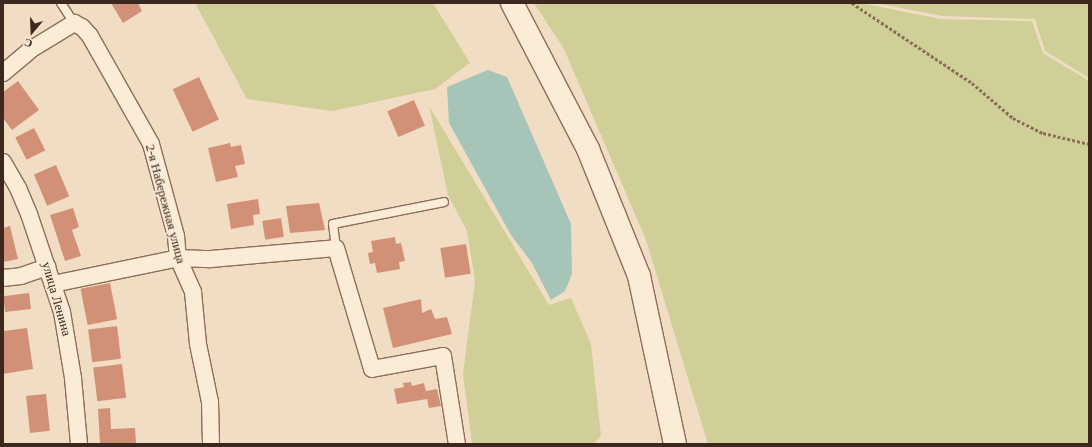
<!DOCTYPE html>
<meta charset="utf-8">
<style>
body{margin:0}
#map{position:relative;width:1092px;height:447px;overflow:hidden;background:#f1ddc4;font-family:Georgia,serif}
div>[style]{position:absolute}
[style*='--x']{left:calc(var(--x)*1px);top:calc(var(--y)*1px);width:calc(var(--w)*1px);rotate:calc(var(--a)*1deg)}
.green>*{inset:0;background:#d0cf97}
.water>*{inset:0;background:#a6c4b7}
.building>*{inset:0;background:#d29077;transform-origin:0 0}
.path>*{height:2.5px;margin-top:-1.25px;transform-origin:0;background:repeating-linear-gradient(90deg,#8d6d59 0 3px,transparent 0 5px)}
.roads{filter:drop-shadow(1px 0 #8d6d59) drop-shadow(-1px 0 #8d6d59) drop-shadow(0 1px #8d6d59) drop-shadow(0 -1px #8d6d59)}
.service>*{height:8px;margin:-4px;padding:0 4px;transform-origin:4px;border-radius:4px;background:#fbecd8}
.minor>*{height:16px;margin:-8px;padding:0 8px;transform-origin:8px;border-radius:8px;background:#fbecd8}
.secondary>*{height:22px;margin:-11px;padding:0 11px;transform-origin:11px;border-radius:11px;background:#fbecd8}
span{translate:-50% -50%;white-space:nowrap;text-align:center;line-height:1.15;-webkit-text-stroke:3px #f8e9d4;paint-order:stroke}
.street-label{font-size:13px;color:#3c281e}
.frame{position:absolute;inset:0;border:4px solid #3c281e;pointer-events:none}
.north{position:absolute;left:12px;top:12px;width:40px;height:40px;-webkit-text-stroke:3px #f8e9d4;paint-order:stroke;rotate:199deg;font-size:11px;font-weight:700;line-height:16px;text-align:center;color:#3c281e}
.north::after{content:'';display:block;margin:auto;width:14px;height:18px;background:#3c281e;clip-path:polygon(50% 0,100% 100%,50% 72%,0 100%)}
</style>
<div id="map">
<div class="green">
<i style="clip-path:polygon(195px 3px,433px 3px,470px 63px,435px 89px,332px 111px,247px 99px)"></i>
<i style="clip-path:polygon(534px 3px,861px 3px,940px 19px,1032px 21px,1043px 53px,1089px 81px,1089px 444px,708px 444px,646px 240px,564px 49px)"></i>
<i style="clip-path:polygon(875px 3px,1089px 3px,1089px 78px,1045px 51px,1035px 19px,942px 16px)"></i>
<i style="clip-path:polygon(429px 106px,549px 305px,571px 298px,591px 344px,601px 436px,593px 444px,472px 444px,463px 374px,475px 281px,467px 231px,448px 195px)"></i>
</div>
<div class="water">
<i style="clip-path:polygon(488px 70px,507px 77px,571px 224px,572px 274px,565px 291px,551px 300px,532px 263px,511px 235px,449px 123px,447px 87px)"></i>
</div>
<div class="building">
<i style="clip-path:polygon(111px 3px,138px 3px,142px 11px,123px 23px)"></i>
<i style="left:199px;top:77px;width:47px;height:29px;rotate:65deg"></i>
<i style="clip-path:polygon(18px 81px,39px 110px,12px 130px,3px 118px,3px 92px)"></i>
<i style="left:414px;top:100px;width:28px;height:29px;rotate:67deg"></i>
<i style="left:34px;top:128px;width:25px;height:21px;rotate:63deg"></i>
<i style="clip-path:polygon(230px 143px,231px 147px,241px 145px,245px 164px,235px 166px,238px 177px,216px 182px,208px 148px)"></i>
<i style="left:56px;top:165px;width:34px;height:24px;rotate:67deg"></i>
<i style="clip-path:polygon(258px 199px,260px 214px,253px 215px,254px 225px,231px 229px,227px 204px)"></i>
<i style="clip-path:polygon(319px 203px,325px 230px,290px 233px,286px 206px)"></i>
<i style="clip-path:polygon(73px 208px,79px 227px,72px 230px,81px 256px,65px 261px,50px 215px)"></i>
<i style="left:281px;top:218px;width:19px;height:19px;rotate:81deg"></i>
<i style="clip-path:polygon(10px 226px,18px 259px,3px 262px,3px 228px)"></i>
<i style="clip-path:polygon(395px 237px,396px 244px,401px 243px,405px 261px,399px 262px,400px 269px,377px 273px,375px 263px,370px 264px,368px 253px,373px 252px,371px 241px)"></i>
<i style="left:466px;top:244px;width:30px;height:26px;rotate:81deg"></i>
<i style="left:110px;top:283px;width:37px;height:30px;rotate:79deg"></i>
<i style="left:29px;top:293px;width:16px;height:26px;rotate:83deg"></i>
<i style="clip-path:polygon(421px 299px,422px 313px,431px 309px,435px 319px,447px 317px,452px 334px,393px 348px,383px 308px)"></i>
<i style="left:117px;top:326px;width:33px;height:29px;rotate:83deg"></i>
<i style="clip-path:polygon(27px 328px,33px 369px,3px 374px,3px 331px)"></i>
<i style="left:122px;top:364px;width:34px;height:29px;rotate:83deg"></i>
<i style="clip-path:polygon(411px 382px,412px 386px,424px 383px,426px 391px,437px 389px,441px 406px,429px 408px,427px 399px,397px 404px,394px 389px,404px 387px,403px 383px)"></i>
<i style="left:46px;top:394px;width:37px;height:20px;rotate:84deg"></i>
<i style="clip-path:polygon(110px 408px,111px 429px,135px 428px,136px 444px,100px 444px,98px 409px)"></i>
</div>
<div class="path">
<i style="--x:852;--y:3;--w:144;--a:33.7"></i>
<i style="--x:972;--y:83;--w:54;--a:40.5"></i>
<i style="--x:1013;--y:118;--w:34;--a:27"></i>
<i style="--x:1043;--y:133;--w:47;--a:13.4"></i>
</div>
<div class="roads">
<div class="service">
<i style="--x:61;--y:3;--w:24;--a:57"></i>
<i style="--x:336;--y:248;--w:24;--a:-97"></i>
<i style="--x:333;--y:224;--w:113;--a:-11.2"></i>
</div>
<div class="minor">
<i style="--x:3;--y:73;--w:35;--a:-40"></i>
<i style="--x:30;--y:50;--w:52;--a:-31.5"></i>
<i style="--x:74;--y:23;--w:9;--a:27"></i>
<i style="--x:82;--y:27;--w:12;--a:48"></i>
<i style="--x:90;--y:36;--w:124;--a:60.5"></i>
<i style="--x:151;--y:144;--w:95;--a:74.8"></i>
<i style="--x:176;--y:236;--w:22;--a:85"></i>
<i style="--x:178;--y:258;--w:37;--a:66"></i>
<i style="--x:193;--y:292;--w:52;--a:84.5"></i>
<i style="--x:198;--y:344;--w:59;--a:78.3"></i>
<i style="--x:210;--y:402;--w:42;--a:88.6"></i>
<i style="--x:3;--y:162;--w:30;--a:60"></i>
<i style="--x:18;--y:188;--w:28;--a:67"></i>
<i style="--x:29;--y:214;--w:103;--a:71.4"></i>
<i style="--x:62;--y:312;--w:67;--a:80.5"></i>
<i style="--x:73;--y:378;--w:66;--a:84.8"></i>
<i style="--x:3;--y:278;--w:18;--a:-6"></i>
<i style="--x:21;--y:276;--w:28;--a:-19"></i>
<i style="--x:53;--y:284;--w:128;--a:-11.7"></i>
<i style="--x:178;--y:258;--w:33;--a:2"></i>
<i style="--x:211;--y:259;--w:125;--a:-5"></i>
<i style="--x:336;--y:248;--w:126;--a:73.4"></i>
<i style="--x:372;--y:369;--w:72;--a:-10.4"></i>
<i style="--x:443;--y:356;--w:89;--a:81"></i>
</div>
<div class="secondary">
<i style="--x:512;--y:3;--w:165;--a:62.5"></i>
<i style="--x:588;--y:149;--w:137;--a:68.1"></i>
<i style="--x:639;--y:276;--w:172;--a:77.9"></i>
</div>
</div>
<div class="street-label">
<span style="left:165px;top:204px;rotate:75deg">2-я Набережная улица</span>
<span style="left:56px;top:299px;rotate:74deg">улица Ленина</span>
</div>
<div class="frame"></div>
<div class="north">С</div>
</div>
